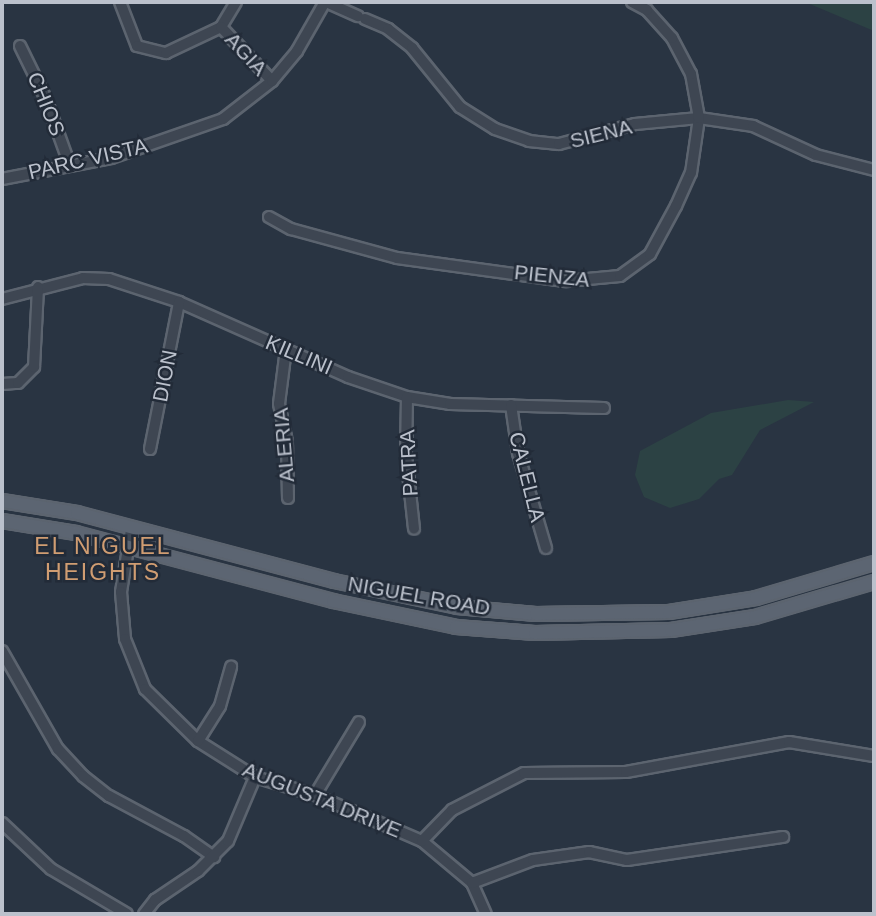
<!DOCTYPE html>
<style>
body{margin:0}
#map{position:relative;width:876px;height:916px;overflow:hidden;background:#293442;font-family:Arial,sans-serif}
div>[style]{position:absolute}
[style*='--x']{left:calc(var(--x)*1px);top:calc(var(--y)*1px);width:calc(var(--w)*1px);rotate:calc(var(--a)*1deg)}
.green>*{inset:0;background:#2c4244}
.roads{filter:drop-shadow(2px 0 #5c646f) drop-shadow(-2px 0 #5c646f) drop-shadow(0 2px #5c646f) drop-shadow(0 -2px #5c646f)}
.minor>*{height:10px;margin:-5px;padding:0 5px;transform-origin:5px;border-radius:5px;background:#3e4652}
.major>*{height:12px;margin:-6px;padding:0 6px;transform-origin:6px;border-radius:6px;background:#5c6572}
span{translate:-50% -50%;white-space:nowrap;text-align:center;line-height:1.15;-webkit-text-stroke:5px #222b38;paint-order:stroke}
.street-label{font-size:21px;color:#bbc1cc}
.neighbourhood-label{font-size:23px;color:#d09d72;letter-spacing:2px}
.frame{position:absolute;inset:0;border:4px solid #bbc1cc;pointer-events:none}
</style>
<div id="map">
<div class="green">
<i style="clip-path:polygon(805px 2px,874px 2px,874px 31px)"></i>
<i style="clip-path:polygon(788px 400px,814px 402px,760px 430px,732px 475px,719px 479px,699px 499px,670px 508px,644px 497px,635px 475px,640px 451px,711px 413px)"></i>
</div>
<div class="roads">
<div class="minor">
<i style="--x:120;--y:2;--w:47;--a:68.9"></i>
<i style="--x:137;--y:46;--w:30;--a:14"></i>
<i style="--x:166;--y:53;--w:61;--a:-25.3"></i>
<i style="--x:221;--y:27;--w:29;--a:-59"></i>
<i style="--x:326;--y:2;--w:35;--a:24"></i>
<i style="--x:365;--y:19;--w:25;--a:23"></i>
<i style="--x:388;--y:29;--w:31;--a:38"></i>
<i style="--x:412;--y:48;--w:76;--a:50.9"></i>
<i style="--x:460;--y:107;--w:41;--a:32.2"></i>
<i style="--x:495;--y:129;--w:36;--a:19"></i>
<i style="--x:529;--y:141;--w:30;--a:6"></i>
<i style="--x:559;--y:144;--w:79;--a:-14.7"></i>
<i style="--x:635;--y:124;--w:64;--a:-5.4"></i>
<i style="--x:699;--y:118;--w:55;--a:8.4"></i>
<i style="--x:753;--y:126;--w:69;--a:24.7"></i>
<i style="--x:816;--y:155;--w:60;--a:14.5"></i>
<i style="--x:221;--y:27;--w:74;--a:46.6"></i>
<i style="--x:20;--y:46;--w:59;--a:63.9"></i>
<i style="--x:46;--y:99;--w:68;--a:70.2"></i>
<i style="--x:2;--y:179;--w:111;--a:-10.9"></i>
<i style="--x:111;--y:158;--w:119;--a:-19.2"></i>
<i style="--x:223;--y:119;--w:62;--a:-37.8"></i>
<i style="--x:272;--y:81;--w:39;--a:-50"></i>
<i style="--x:297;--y:51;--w:56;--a:-60.3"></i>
<i style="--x:269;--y:217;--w:25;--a:29"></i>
<i style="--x:291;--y:229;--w:110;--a:15.3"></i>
<i style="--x:397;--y:258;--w:171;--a:7.8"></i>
<i style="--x:566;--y:281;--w:54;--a:-5.3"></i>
<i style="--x:620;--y:276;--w:37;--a:-36"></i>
<i style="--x:650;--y:254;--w:55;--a:-61.6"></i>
<i style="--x:676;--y:206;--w:36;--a:-66"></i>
<i style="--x:691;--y:173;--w:56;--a:-81.7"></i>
<i style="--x:699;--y:118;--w:45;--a:-100.3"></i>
<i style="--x:691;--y:74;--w:41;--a:-117.8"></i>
<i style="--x:672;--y:38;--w:38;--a:-132"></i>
<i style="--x:647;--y:10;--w:17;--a:-152"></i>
<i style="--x:2;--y:299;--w:84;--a:-14.5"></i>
<i style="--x:83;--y:278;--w:26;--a:2"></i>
<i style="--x:109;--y:279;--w:74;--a:18.2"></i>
<i style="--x:179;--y:302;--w:185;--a:23.9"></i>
<i style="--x:348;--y:377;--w:62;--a:18.7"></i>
<i style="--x:407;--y:397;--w:44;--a:9.2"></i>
<i style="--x:450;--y:404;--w:154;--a:1.5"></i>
<i style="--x:286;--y:349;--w:55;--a:97.3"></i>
<i style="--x:279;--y:404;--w:39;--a:78"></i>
<i style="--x:287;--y:442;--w:56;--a:89"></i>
<i style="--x:2;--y:384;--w:16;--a:-4"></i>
<i style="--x:18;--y:383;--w:23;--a:-45"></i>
<i style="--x:34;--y:367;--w:80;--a:-87.1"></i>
<i style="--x:407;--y:397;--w:58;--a:91"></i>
<i style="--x:406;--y:455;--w:74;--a:83.8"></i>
<i style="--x:511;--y:405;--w:49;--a:81.7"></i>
<i style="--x:518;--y:453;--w:99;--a:73.6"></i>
<i style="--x:150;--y:449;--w:150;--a:-78.8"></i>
<i style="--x:131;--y:530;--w:63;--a:99.2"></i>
<i style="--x:121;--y:592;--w:47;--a:85.1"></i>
<i style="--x:125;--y:639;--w:54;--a:68.2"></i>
<i style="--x:145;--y:689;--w:74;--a:44.5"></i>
<i style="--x:198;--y:741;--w:67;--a:32.3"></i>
<i style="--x:255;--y:777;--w:63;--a:16.7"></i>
<i style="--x:315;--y:795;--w:116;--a:23.3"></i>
<i style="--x:422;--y:841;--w:65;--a:40"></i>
<i style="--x:472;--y:883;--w:34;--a:66"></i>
<i style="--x:2;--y:651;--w:113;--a:60.3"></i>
<i style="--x:58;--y:749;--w:37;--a:47"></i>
<i style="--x:83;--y:776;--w:33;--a:38"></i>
<i style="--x:109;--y:796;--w:85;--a:28.1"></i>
<i style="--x:184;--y:836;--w:37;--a:35"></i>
<i style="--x:198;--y:741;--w:41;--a:-57.8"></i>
<i style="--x:220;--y:706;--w:41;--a:-74.2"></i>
<i style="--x:315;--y:795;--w:85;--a:-58.9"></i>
<i style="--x:2;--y:823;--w:67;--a:43.2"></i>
<i style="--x:51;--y:869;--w:88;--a:30.6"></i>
<i style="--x:422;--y:841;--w:43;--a:-45.9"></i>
<i style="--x:452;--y:810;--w:81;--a:-27.2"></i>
<i style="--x:524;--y:773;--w:102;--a:-0.6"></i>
<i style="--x:626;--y:772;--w:166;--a:-10.4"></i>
<i style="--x:789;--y:742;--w:86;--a:9.4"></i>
<i style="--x:472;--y:883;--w:65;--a:-20.7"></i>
<i style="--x:533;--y:860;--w:57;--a:-8.1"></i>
<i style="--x:589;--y:852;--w:39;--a:12"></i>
<i style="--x:627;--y:860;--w:158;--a:-8.4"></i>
<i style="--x:144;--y:914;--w:18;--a:-52"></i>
<i style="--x:155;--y:900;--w:52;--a:-34"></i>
<i style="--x:198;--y:871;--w:42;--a:-45"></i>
<i style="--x:228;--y:841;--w:69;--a:-67.1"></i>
</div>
<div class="major">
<i style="--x:2;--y:501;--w:76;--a:9.1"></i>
<i style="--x:77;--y:513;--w:266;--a:14.8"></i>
<i style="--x:334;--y:581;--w:126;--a:11.9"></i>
<i style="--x:457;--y:607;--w:79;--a:5.1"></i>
<i style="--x:536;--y:614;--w:133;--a:-0.9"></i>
<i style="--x:669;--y:612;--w:88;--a:-9.1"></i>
<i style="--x:756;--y:598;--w:123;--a:-16.5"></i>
<i style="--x:2;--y:521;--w:75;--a:9.2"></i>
<i style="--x:76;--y:533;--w:266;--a:14.8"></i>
<i style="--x:333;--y:601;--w:126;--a:11.9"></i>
<i style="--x:456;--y:627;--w:79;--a:4.3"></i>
<i style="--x:535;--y:633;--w:136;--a:-1.3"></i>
<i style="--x:671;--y:630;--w:85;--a:-8.8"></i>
<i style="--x:755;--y:617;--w:124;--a:-16.4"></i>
</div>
</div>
<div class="street-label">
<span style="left:246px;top:54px;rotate:47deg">AGIA</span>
<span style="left:46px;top:104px;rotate:68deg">CHIOS</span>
<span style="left:601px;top:134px;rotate:-14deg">SIENA</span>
<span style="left:88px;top:159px;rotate:-13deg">PARC VISTA</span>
<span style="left:552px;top:276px;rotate:6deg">PIENZA</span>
<span style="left:299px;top:355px;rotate:23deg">KILLINI</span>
<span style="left:165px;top:376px;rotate:-79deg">DION</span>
<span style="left:284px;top:445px;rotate:-95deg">ALERIA</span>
<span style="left:409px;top:463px;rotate:-93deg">PATRA</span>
<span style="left:527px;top:477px;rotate:76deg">CALELLA</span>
<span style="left:419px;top:596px;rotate:10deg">NIGUEL ROAD</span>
<span style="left:322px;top:800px;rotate:22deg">AUGUSTA DRIVE</span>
</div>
<div class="neighbourhood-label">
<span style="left:103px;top:559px">EL NIGUEL<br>HEIGHTS</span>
</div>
<div class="frame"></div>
</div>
